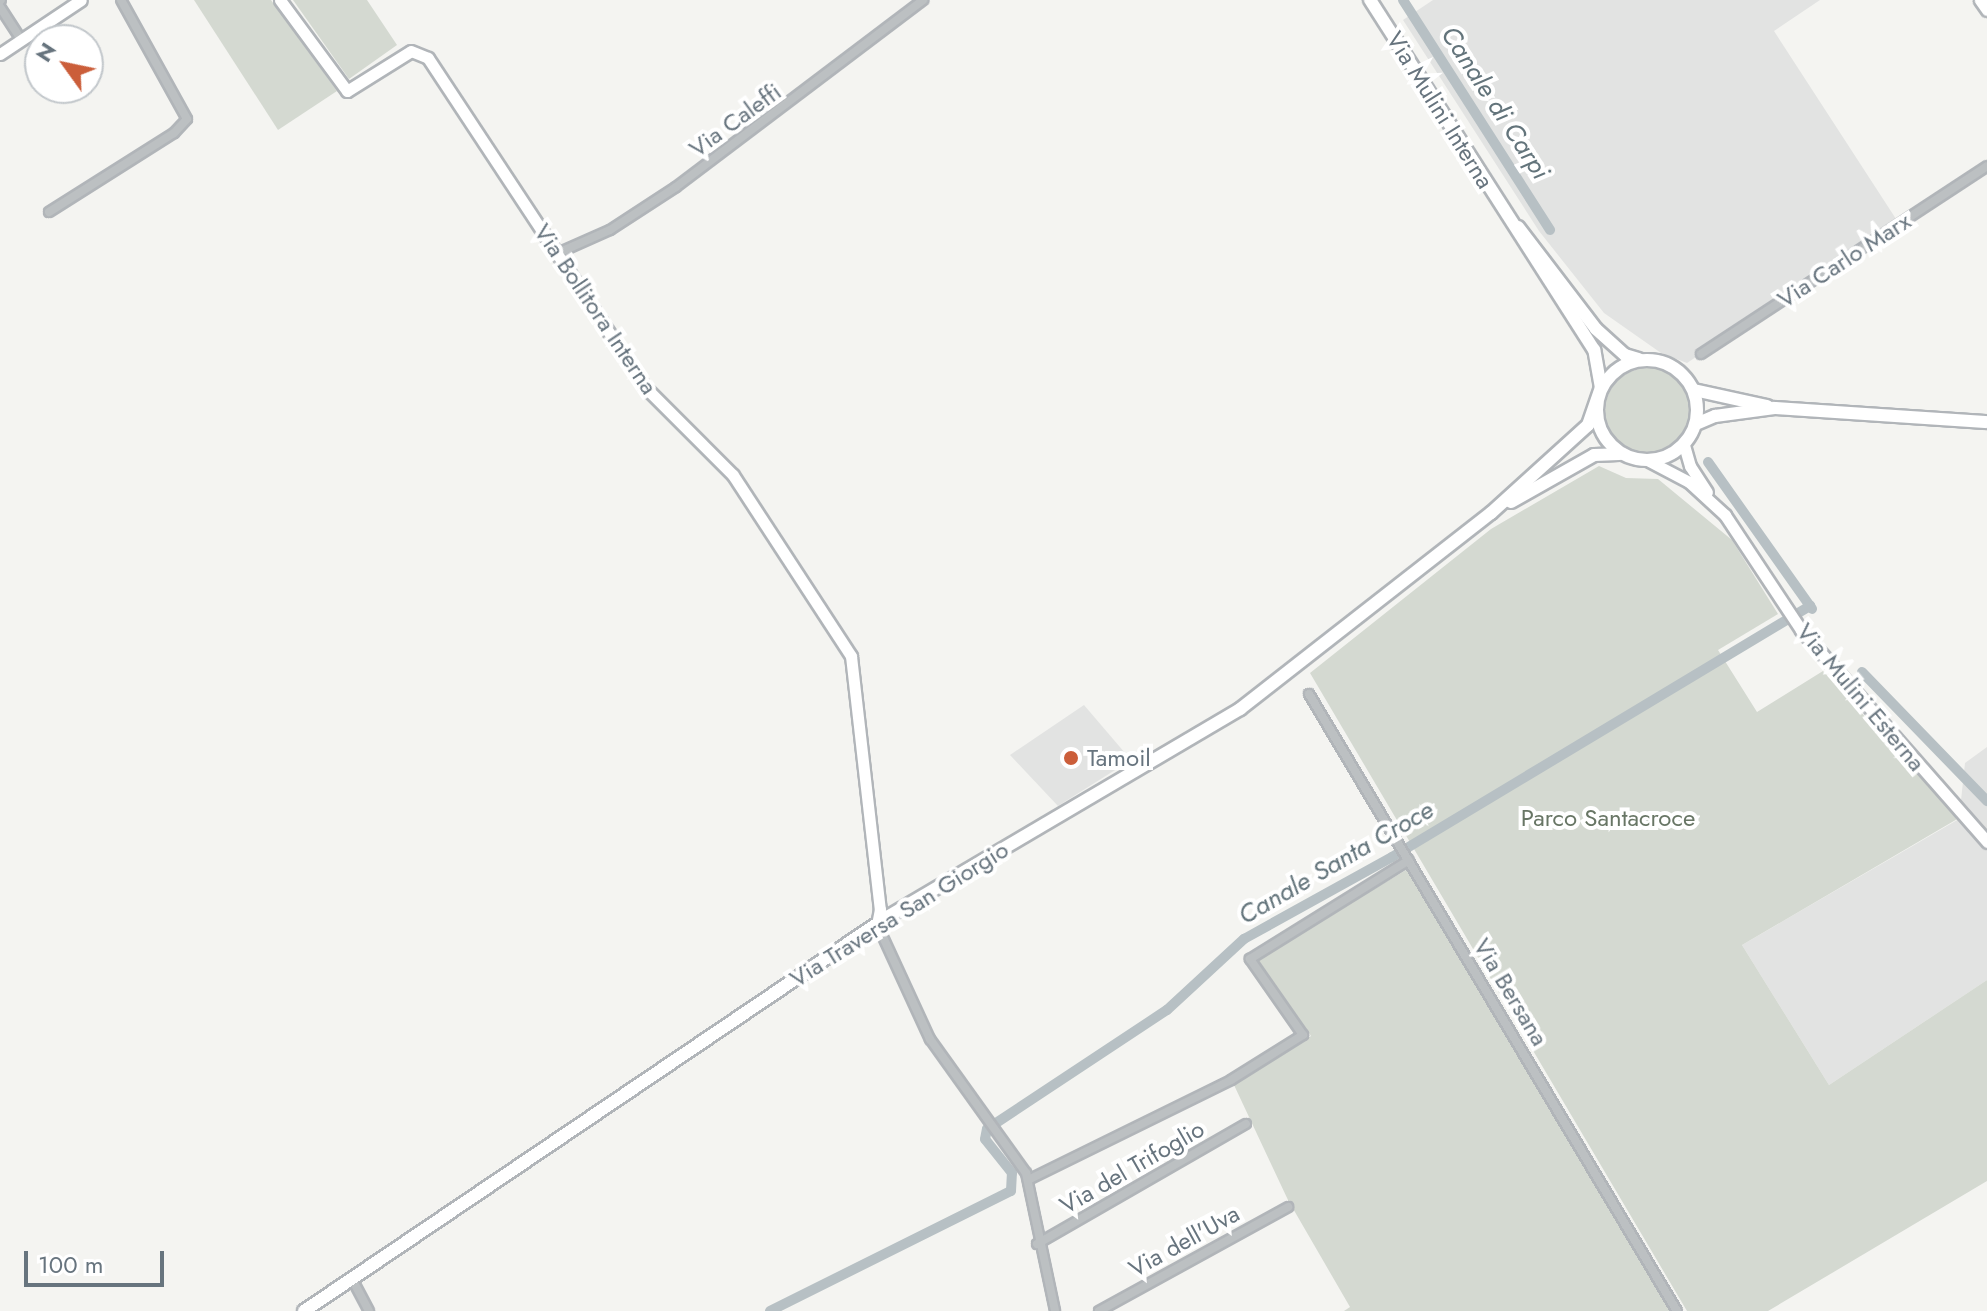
<!DOCTYPE html>
<style>
body{margin:0}
#map{position:relative;width:1987px;height:1311px;overflow:hidden;background:#f4f4f1;font-family:Jost,sans-serif}
div>[style]{position:absolute}
[style*='--x']{left:calc(var(--x)*1px);top:calc(var(--y)*1px);width:calc(var(--w)*1px);rotate:calc(var(--a)*1deg)}
.built>*{inset:0;background:#e2e3e2}
.green>*{inset:0;background:#d4d9d1}
.round{border-radius:50%}
.canal>*{height:10px;margin:-5px;padding:0 5px;transform-origin:5px;border-radius:5px;background:#b7c0c4}
.roads{filter:drop-shadow(2px 0 #b1b5b9) drop-shadow(-2px 0 #b1b5b9) drop-shadow(0 2px #b1b5b9) drop-shadow(0 -2px #b1b5b9)}
.street>*{height:8px;margin:-4px;padding:0 4px;transform-origin:4px;border-radius:4px;background:#bcc0c2}
.secondary>*{height:11px;margin:-5.5px;padding:0 5.5px;transform-origin:5.5px;border-radius:5.5px;background:#fff}
.primary>*{height:12px;margin:-6px;padding:0 6px;transform-origin:6px;border-radius:6px;background:#fff}
.primary>.ring{margin:-6px;padding:0;box-sizing:content-box;background:none;border:12px solid #fff;border-radius:50%}
.dots>*{width:22px;height:22px;translate:-50% -50%;box-sizing:border-box;border:4px solid #fff;border-radius:50%}
span{translate:-50% -50%;white-space:nowrap;text-align:center;line-height:1.15;-webkit-text-stroke:8px #fff;paint-order:stroke}
.street-label{font-size:24px;color:#67747e}
.poi-label{font-size:24px;color:#67747e}
.left{translate:0 -50%;text-align:left}
.park-label{font-size:24px;color:#687665}
.water-label{font-size:26px;color:#63747b;font-style:italic}
.north{position:absolute;left:24px;top:24px;width:80px;height:80px;box-sizing:border-box;background:#fff;border:2px solid #c2c7cb;border-radius:50%;rotate:303deg;font-size:22px;font-weight:700;line-height:32px;text-align:center;color:#67747e}
.north::after{content:'';display:block;margin:auto;width:28px;height:36px;background:#cb5e3a;clip-path:polygon(50% 0,100% 100%,50% 72%,0 100%)}
.scale{position:absolute;left:24px;top:1251px;width:140px;height:36px;box-sizing:border-box;border:4px solid #67747e;border-top:0;padding-left:10px;font-size:24px;line-height:28px;white-space:nowrap;color:#67747e;-webkit-text-stroke:6px #fff;paint-order:stroke}
</style>
<div id="map">
<div class="built">
<i style="clip-path:polygon(1433px 0,1820px 0,1774px 31px,1898px 222px,1687px 363px,1661px 353px,1604px 313px,1539px 231px,1403px 20px)"></i>
<i style="clip-path:polygon(1084px 705px,1131px 760px,1058px 806px,1010px 755px)"></i>
<i style="clip-path:polygon(1987px 747px,1987px 980px,1829px 1085px,1742px 945px,1959px 819px,1965px 763px)"></i>
</div>
<div class="green">
<i style="clip-path:polygon(194px 0,271px 0,337px 91px,278px 130px)"></i>
<i style="clip-path:polygon(293px 0,367px 0,397px 45px,349px 79px)"></i>
<i class="round" style="left:1605px;top:368px;width:86px;height:86px"></i>
<i style="clip-path:polygon(1599px 466px,1626px 478px,1658px 479px,1732px 540px,1778px 614px,1718px 650px,1757px 712px,1823px 671px,1959px 818px,1742px 945px,1829px 1085px,1987px 980px,1987px 1181px,1768px 1311px,1687px 1311px,1310px 673px,1491px 529px)"></i>
<i style="clip-path:polygon(1408px 869px,1487px 996px,1674px 1311px,1344px 1311px,1350px 1307px,1288px 1200px,1234px 1085px,1311px 1036px,1257px 958px)"></i>
</div>
<div class="canal">
<i style="--x:1403;--y:0;--w:273;--a:57.4"></i>
<i style="--x:1708;--y:462;--w:180;--a:54.7"></i>
<i style="--x:1862;--y:672;--w:180;--a:45.9"></i>
<i style="--x:770;--y:1311;--w:269;--a:-26.5"></i>
<i style="--x:1011;--y:1191;--w:18;--a:-87"></i>
<i style="--x:1012;--y:1173;--w:43;--a:-128.5"></i>
<i style="--x:985;--y:1139;--w:10;--a:-79"></i>
<i style="--x:987;--y:1129;--w:216;--a:-33.5"></i>
<i style="--x:1167;--y:1010;--w:105;--a:-42.7"></i>
<i style="--x:1244;--y:939;--w:169;--a:-29"></i>
<i style="--x:1392;--y:857;--w:488;--a:-31"></i>
</div>
<div class="roads">
<div class="street">
<i style="--x:0;--y:1;--w:1;--a:-45"></i>
<i style="--x:0;--y:7;--w:38;--a:57"></i>
<i style="--x:49;--y:212;--w:148;--a:-32.3"></i>
<i style="--x:174;--y:133;--w:19;--a:-47"></i>
<i style="--x:187;--y:119;--w:136;--a:-119"></i>
<i style="--x:558;--y:253;--w:57;--a:-23.9"></i>
<i style="--x:610;--y:230;--w:79;--a:-33.1"></i>
<i style="--x:676;--y:187;--w:310;--a:-37.1"></i>
<i style="--x:1701;--y:354;--w:342;--a:-33.3"></i>
<i style="--x:1309;--y:694;--w:718;--a:59.19"></i>
<i style="--x:877;--y:924;--w:127;--a:65.3"></i>
<i style="--x:930;--y:1039;--w:165;--a:54.4"></i>
<i style="--x:1026;--y:1173;--w:141;--a:78.1"></i>
<i style="--x:1028;--y:1180;--w:226;--a:-26.2"></i>
<i style="--x:1231;--y:1080;--w:85;--a:-32"></i>
<i style="--x:1303;--y:1035;--w:93;--a:-124.9"></i>
<i style="--x:1250;--y:959;--w:187;--a:-31.9"></i>
<i style="--x:1037;--y:1244;--w:241;--a:-29.9"></i>
<i style="--x:352;--y:1279;--w:36;--a:62"></i>
<i style="--x:1099;--y:1311;--w:216;--a:-28.8"></i>
</div>
<div class="secondary">
<i style="--x:280;--y:0;--w:113;--a:53.6"></i>
<i style="--x:347;--y:91;--w:75;--a:-32"></i>
<i style="--x:411;--y:51;--w:18;--a:22"></i>
<i style="--x:428;--y:58;--w:394;--a:56.6"></i>
<i style="--x:645;--y:387;--w:124;--a:45"></i>
<i style="--x:733;--y:475;--w:216;--a:56.9"></i>
<i style="--x:851;--y:656;--w:255;--a:83.5"></i>
<i style="--x:880;--y:909;--w:15;--a:101"></i>
<i style="--x:1980;--y:0;--w:12;--a:55"></i>
<i style="--x:0;--y:54;--w:97;--a:-33.7"></i>
<i style="--x:1684;--y:445;--w:22;--a:74"></i>
<i style="--x:1690;--y:466;--w:31;--a:57"></i>
<i style="--x:1649;--y:461;--w:45;--a:27.7"></i>
<i style="--x:1689;--y:482;--w:49;--a:42.5"></i>
<i style="--x:1725;--y:515;--w:138;--a:56.5"></i>
<i style="--x:1801;--y:630;--w:282;--a:48.7"></i>
</div>
<div class="primary">
<i style="--x:1518;--y:227;--w:128;--a:52.6"></i>
<i style="--x:1596;--y:329;--w:39;--a:42"></i>
<i style="--x:1625;--y:355;--w:14;--a:17"></i>
<i class="ring" style="left:1597px;top:360px;width:88px;height:88px"></i>
<i style="--x:1694;--y:390;--w:75;--a:12.4"></i>
<i style="--x:1696;--y:424;--w:21;--a:-23"></i>
<i style="--x:1715;--y:416;--w:60;--a:-7.7"></i>
<i style="--x:1774;--y:408;--w:213;--a:3.8"></i>
<i style="--x:1511;--y:502;--w:95;--a:-29.5"></i>
<i style="--x:1594;--y:455;--w:25;--a:-2"></i>
<i style="--x:304;--y:1311;--w:704;--a:-34.05"></i>
<i style="--x:887;--y:917;--w:410;--a:-30.5"></i>
<i style="--x:1240;--y:709;--w:318;--a:-38"></i>
<i style="--x:1491;--y:513;--w:131;--a:-42.2"></i>
<i style="--x:1588;--y:425;--w:39;--a:-71"></i>
<i style="--x:1601;--y:388;--w:39;--a:-100"></i>
<i style="--x:1594;--y:350;--w:416;--a:-122.6"></i>
</div>
</div>
<div class="dots">
<i style="left:1071px;top:758px;background:#cb5e3a"></i>
</div>
<div class="street-label">
<span style="left:1440px;top:110px;rotate:58deg">Via Mulini Interna</span>
<span style="left:735px;top:120px;rotate:-36deg">Via Caleffi</span>
<span style="left:1844px;top:260px;rotate:-33deg">Via Carlo Marx</span>
<span style="left:596px;top:309px;rotate:56deg">Via Bollitora Interna</span>
<span style="left:1861px;top:697px;rotate:50deg">Via Mulini Esterna</span>
<span style="left:899px;top:914px;rotate:-32deg">Via Traversa San Giorgio</span>
<span style="left:1511px;top:992px;rotate:59deg">Via Bersana</span>
<span style="left:1132px;top:1167px;rotate:-30deg">Via del Trifoglio</span>
<span style="left:1184px;top:1241px;rotate:-29deg">Via dell'Uva</span>
</div>
<div class="poi-label">
<span class="left" style="left:1087px;top:758px">Tamoil</span>
</div>
<div class="park-label">
<span style="left:1608px;top:818px">Parco Santacroce</span>
</div>
<div class="water-label">
<span style="left:1495px;top:103px;rotate:57deg">Canale di Carpi</span>
<span style="left:1336px;top:863px;rotate:-30deg">Canale Santa Croce</span>
</div>
<div class="north">N</div>
<div class="scale">100 m</div>
</div>
